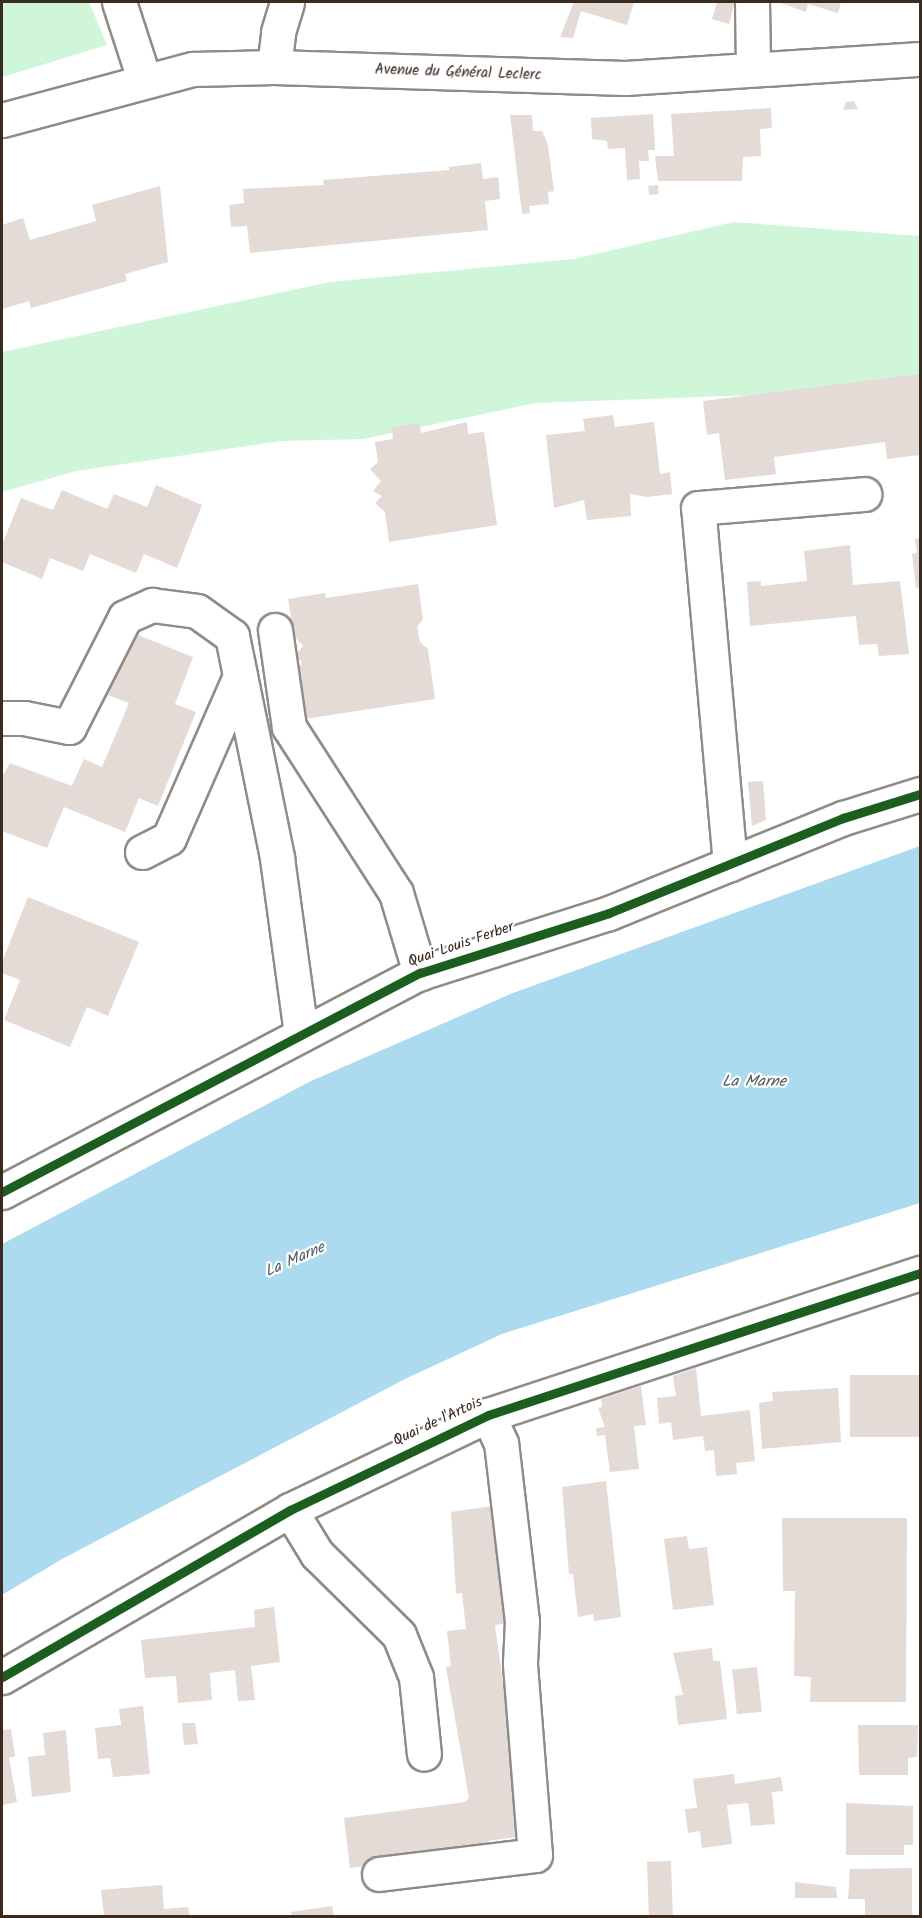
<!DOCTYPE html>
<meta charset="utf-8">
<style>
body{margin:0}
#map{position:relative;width:922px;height:1918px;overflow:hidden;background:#fff;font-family:Kalam,sans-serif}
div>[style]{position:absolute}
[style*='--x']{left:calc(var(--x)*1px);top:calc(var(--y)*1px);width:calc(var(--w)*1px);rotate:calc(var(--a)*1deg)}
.green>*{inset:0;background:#d0f6d9}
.water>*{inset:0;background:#acdbf0}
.building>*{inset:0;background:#e4dad6;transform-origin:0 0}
.roads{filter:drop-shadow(2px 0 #8e8b88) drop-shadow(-2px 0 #8e8b88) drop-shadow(0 2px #8e8b88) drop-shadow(0 -2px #8e8b88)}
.minor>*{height:33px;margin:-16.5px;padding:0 16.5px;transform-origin:16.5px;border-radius:16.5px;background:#fff}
.major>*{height:33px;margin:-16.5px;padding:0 16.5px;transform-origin:16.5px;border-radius:16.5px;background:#fff}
.cycleway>*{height:9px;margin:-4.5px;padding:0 4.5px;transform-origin:4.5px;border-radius:4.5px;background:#1b5e20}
span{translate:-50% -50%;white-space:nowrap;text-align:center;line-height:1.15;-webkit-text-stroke:4.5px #fff;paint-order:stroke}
.street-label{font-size:15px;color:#3b2a1e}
.water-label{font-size:16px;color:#525a5b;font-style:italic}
.frame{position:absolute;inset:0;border:3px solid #3b2a1e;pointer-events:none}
</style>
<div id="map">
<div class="green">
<i style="clip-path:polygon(2px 2px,89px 2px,107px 45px,2px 77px)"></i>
<i style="clip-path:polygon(733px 222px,920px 236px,920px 389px,536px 403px,363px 439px,281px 441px,76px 471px,2px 492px,2px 352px,330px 282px,574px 259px)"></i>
</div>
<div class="water">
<i style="clip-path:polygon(920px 846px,920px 1203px,502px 1334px,405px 1379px,62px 1559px,2px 1595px,2px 1244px,311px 1081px,513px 993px)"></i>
</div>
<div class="building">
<i style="clip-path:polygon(574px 2px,634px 2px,627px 25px,581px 11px,573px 38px,560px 37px)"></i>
<i style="clip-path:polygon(717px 2px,735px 2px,729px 24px,712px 19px)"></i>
<i style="clip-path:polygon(778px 2px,841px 2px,838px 13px,808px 4px,806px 12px)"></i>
<i style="clip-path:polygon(854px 101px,858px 109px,843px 110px,846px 102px)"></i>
<i style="clip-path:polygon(771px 108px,772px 128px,760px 129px,761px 156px,743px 157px,742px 181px,658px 181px,655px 156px,674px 156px,671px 114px)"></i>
<i style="clip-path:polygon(653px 114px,655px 150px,648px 150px,649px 161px,639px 161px,640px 179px,627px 180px,625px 148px,608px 149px,607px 141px,592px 139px,591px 118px)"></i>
<i style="clip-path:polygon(510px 115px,532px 115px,533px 131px,542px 131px,548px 145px,554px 191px,548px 192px,549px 204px,529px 206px,530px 213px,522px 214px)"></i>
<i style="clip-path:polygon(481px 163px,483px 179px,498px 177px,499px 183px,500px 199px,485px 201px,488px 230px,250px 253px,247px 226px,231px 227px,229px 205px,244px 203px,243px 189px,324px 185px,323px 180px,449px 170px,449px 167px)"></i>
<i style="left:658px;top:185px;width:9px;height:10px;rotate:84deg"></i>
<i style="clip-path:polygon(160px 186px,168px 262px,125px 274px,127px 281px,31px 308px,29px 301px,2px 309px,2px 225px,23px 218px,30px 240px,96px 221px,92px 205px)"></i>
<i style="clip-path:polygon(920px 374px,920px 455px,887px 459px,885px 442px,774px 457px,776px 474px,725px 480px,719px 433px,707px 435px,703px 401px)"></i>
<i style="clip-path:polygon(613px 415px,615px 427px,654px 422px,660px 474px,670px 472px,672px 494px,647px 497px,630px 494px,631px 516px,587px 520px,584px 500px,554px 508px,546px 435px,585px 431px,583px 419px)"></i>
<i style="clip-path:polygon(467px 422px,468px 434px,484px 432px,497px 525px,389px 542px,385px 512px,375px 503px,382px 496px,373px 491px,381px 481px,370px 469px,378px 462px,375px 442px,393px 439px,392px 427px,419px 423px,421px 433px)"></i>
<i style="clip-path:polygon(156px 485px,202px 505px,177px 568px,144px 554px,136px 573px,90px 554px,83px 571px,50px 558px,42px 579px,2px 562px,2px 545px,21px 498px,53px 510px,62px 490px,107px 509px,114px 494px,147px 507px)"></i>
<i style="clip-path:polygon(920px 538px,920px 587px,916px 588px,912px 554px,917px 553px,915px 539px)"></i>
<i style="clip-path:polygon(850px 545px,853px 585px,900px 581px,909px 654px,879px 656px,877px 644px,859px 645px,856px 616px,750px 626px,747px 582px,761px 581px,761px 586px,807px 581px,804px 551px)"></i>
<i style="clip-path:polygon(418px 584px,423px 619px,417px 627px,420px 642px,428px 649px,435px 699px,305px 719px,298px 672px,302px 662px,296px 655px,303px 646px,294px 636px,288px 599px,325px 593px,326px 598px)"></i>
<i style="clip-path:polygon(133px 633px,193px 657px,175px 704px,196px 712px,158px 806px,139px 798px,125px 832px,64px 807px,47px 848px,2px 831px,2px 777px,10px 763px,72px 786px,84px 759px,102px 767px,129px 703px,108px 695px)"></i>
<i style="clip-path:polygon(763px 781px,766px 820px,752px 826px,748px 782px)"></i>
<i style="clip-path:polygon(28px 897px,139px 942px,108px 1016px,87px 1007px,70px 1047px,4px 1020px,20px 980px,2px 973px,2px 962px)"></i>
<i style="clip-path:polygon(696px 1368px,701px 1416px,750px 1410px,755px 1461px,736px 1463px,737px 1474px,716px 1476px,714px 1450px,705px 1451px,703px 1436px,673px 1440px,671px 1422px,659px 1424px,657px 1398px,676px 1396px,673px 1376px)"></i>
<i style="left:919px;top:1375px;width:62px;height:69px;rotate:90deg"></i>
<i style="clip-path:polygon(641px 1386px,646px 1425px,634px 1426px,639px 1469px,610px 1472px,605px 1435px,597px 1436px,596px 1428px,605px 1427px,598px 1408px,602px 1407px,601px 1399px)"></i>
<i style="clip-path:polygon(838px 1388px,841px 1442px,762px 1449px,759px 1403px,773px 1401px,772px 1392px)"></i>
<i style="clip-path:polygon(606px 1481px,621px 1617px,594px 1621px,593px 1614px,578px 1617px,573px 1574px,569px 1574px,562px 1487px)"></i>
<i style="clip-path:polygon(499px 1505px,514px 1622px,495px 1625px,520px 1809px,513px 1810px,516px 1837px,488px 1841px,488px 1849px,350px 1868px,344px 1818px,465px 1802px,469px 1798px,446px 1667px,451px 1666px,447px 1631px,466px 1629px,462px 1593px,456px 1594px,451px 1512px)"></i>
<i style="clip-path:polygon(782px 1518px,907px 1518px,906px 1702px,810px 1702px,811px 1677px,794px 1676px,795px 1591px,783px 1591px)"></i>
<i style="clip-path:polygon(687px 1536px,689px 1549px,707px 1547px,714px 1605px,673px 1610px,664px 1539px)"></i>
<i style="clip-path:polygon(274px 1607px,280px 1662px,251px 1666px,255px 1700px,238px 1701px,235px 1670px,210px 1673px,212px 1700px,178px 1703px,176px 1676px,145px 1678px,141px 1640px,255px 1627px,254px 1610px)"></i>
<i style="clip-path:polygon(712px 1648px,713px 1661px,720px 1661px,727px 1719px,678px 1725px,675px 1696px,683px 1695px,673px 1653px)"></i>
<i style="left:757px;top:1667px;width:45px;height:25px;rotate:84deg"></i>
<i style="clip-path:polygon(143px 1706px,150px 1774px,113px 1777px,110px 1758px,98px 1759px,95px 1728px,121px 1725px,119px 1709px)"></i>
<i style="clip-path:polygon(182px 1723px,195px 1723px,198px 1744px,184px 1745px)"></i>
<i style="clip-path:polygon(858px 1725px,918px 1725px,917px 1757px,908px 1758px,908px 1775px,859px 1775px)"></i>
<i style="clip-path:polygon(11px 1729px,15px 1756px,9px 1758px,17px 1802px,2px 1805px,2px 1730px)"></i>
<i style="clip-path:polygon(66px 1730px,71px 1792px,32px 1797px,28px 1757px,45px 1755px,43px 1733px)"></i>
<i style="clip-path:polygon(734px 1774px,735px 1784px,781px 1777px,783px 1791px,772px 1792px,775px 1824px,751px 1826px,748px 1803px,727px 1805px,732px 1844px,702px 1848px,700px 1831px,688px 1833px,685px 1809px,697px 1808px,693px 1779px)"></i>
<i style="clip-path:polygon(846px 1803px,913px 1806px,913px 1845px,904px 1845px,904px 1855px,846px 1855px)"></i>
<i style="left:671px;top:1861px;width:55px;height:24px;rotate:88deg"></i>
<i style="clip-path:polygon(912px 1868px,912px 1916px,865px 1916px,865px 1899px,848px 1899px,850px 1869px)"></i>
<i style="clip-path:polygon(795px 1882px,836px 1887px,837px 1898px,795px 1898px)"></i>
<i style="clip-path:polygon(162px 1885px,164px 1909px,188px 1907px,190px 1916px,104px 1916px,101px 1890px)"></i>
<i style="clip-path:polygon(332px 1906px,334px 1916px,292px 1916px,291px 1912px)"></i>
</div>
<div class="roads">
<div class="minor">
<i style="--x:119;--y:2;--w:81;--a:72"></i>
<i style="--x:752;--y:2;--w:67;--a:89.1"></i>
<i style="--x:274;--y:67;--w:35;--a:-83"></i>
<i style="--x:278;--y:32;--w:31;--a:-73"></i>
<i style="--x:275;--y:630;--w:98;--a:81.8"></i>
<i style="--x:289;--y:727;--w:197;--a:57.2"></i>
<i style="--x:396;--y:893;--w:84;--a:73.3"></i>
<i style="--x:2;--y:718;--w:22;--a:0"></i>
<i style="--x:24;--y:718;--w:46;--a:11.3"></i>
<i style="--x:69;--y:727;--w:123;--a:-63"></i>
<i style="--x:125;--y:617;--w:30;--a:-24"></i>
<i style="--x:152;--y:605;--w:45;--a:7.6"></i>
<i style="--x:197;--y:611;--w:43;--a:35.5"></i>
<i style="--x:232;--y:636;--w:227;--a:78.5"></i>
<i style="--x:277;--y:858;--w:178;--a:82.2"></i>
<i style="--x:142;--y:852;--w:30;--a:-27"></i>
<i style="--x:169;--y:838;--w:177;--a:-66.3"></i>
<i style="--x:730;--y:864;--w:357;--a:-95.1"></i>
<i style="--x:698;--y:508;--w:167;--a:-4.8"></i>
<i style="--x:2;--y:1192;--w:472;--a:-27.7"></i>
<i style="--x:420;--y:973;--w:198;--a:-17.6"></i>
<i style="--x:609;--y:913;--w:253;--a:-22.1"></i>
<i style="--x:843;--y:818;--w:81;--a:-17.3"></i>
<i style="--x:290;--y:1510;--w:52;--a:58.5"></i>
<i style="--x:317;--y:1554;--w:115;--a:44.6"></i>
<i style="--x:399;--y:1635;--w:45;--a:68"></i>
<i style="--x:416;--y:1677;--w:77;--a:84.1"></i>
<i style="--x:2;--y:1677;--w:333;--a:-30.1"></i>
<i style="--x:290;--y:1510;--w:220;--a:-25.6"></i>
<i style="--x:488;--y:1415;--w:455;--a:-18.2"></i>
<i style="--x:379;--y:1874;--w:157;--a:-6.9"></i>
<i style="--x:535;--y:1855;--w:193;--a:-94.5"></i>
<i style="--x:520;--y:1663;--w:42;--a:-87.3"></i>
<i style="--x:522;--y:1621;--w:179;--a:-96.7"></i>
<i style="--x:501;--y:1443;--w:31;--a:-115"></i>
</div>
<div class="major">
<i style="--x:2;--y:120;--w:198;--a:-15"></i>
<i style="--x:193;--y:69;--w:81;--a:-1.4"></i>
<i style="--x:274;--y:67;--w:351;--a:1.8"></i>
<i style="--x:625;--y:78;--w:296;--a:-3.7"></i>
</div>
</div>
<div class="cycleway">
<i style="--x:2;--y:1192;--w:472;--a:-27.7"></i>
<i style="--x:420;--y:973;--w:198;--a:-17.6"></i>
<i style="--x:609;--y:913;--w:253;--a:-22.1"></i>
<i style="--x:843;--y:818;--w:81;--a:-17.3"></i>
<i style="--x:2;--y:1677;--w:333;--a:-30.1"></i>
<i style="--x:290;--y:1510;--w:220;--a:-25.6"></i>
<i style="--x:488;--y:1415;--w:455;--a:-18.2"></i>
</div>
<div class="street-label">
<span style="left:458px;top:73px;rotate:2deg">Avenue du Général Leclerc</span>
<span style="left:461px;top:945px;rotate:-19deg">Quai Louis Ferber</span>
<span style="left:438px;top:1422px;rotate:-25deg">Quai de l'Artois</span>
</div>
<div class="water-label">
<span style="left:754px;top:1082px">La Marne</span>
<span style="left:295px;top:1260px;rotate:-24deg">La Marne</span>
</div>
<div class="frame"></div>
</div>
